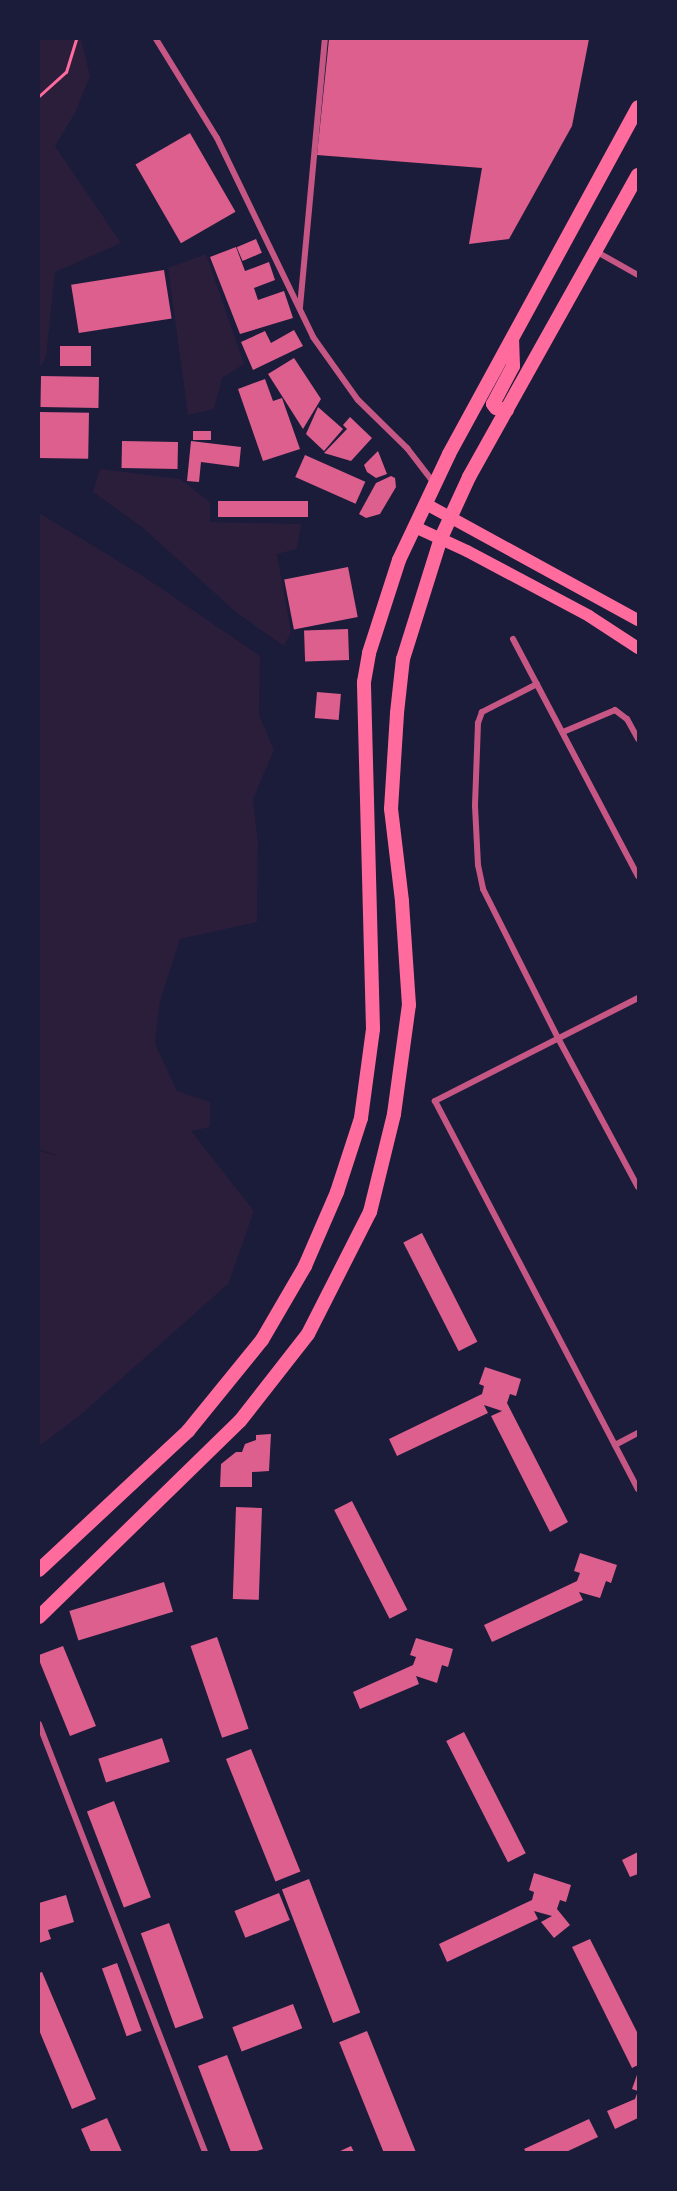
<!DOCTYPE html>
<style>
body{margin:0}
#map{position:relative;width:677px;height:2191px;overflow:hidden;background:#1b1b3a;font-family:Karla,sans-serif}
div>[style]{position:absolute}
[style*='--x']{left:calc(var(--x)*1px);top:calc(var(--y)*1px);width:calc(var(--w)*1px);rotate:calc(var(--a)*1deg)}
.green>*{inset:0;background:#2a1e3b}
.building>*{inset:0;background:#dd5f8e;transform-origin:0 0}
.path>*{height:3px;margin:-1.5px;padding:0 1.5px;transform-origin:1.5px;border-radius:1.5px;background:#ff6b9d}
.minor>*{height:6px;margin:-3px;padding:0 3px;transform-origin:3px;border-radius:3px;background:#c65784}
.secondary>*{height:12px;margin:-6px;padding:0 6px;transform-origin:6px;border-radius:6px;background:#ff6b9d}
.primary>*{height:14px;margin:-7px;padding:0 7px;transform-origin:7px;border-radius:7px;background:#ff6b9d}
span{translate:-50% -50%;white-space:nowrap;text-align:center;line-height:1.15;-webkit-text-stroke:5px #1b1b3a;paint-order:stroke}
.frame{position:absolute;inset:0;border:40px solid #1b1b3a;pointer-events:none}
</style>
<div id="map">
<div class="green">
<i style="clip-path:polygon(39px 39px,81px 39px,90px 76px,76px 111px,55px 146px,121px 243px,55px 272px,46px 357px,39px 369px)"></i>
<i style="clip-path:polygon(206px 254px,244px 364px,222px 378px,214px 409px,188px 415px,168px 268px)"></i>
<i style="clip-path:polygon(100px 469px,180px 479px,210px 502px,210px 522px,301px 524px,297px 549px,277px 554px,291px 632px,284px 646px,237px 613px,143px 528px,93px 492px)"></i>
<i style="clip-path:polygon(39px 513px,143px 576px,260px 656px,259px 715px,274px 750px,253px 799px,258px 843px,257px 922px,180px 939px,160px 1001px,155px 1044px,177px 1091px,210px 1102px,210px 1127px,191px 1131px,254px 1211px,228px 1284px,78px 1417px,39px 1446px,39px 1151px,61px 1157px,39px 1149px)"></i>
</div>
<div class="building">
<i style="clip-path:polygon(329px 39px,589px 39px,572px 126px,509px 239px,469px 244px,482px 168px,317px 155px)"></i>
<i style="left:190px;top:133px;width:91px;height:63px;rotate:60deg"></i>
<i style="left:256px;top:239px;width:15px;height:21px;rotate:67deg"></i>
<i style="clip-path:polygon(236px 247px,245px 271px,269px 262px,275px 280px,254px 288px,258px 300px,284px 291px,293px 318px,240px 334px,210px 257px)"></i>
<i style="left:164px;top:270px;width:49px;height:94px;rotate:81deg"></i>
<i style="clip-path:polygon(294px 330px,303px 346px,253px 370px,241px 342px,265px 331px,271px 343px)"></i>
<i style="left:60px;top:346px;width:31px;height:20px"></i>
<i style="clip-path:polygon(294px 358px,321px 399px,303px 429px,268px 374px)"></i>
<i style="left:41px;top:376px;width:58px;height:31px;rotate:1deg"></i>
<i style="clip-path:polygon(265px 379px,273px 401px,282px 398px,300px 449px,263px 461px,238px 389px)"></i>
<i style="clip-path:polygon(318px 407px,343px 429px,324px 451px,306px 434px)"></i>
<i style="left:39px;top:412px;width:50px;height:46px;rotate:1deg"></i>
<i style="clip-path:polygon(350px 417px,372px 438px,351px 461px,324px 453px,347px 429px,343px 425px)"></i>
<i style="left:193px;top:431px;width:18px;height:9px"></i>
<i style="left:122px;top:441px;width:56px;height:27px;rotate:1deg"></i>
<i style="clip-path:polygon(191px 441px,241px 447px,239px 467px,201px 462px,199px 482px,187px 481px)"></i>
<i style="clip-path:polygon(378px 451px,387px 474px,376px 478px,367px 472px,364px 465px)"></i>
<i style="left:305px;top:455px;width:66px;height:24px;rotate:24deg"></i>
<i style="clip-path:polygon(391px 476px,395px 478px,396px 487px,380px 514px,366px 518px,359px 514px,376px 483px)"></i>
<i style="left:308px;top:501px;width:16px;height:90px;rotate:90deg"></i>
<i style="left:348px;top:567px;width:51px;height:65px;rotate:79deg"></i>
<i style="left:348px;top:629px;width:31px;height:44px;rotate:88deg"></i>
<i style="left:317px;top:692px;width:24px;height:26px;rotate:5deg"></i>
<i style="left:422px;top:1233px;width:122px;height:21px;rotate:63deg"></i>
<i style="clip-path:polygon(485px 1367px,521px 1379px,516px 1396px,510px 1394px,507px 1403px,568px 1522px,550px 1532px,491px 1416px,502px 1411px,484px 1405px,488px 1413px,397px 1456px,389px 1439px,482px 1394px,484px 1386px,479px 1384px)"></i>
<i style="clip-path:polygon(271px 1434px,269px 1471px,252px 1472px,252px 1487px,220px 1487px,221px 1464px,236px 1452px,242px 1452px,245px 1444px,256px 1440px,256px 1435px)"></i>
<i style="left:352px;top:1501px;width:122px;height:20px;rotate:63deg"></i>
<i style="left:236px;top:1507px;width:26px;height:92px;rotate:2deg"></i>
<i style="clip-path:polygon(580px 1553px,617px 1565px,611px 1583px,606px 1581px,600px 1598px,579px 1592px,583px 1600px,492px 1642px,484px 1625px,577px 1581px,580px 1573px,574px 1571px)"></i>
<i style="left:164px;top:1582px;width:31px;height:99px;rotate:73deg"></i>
<i style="left:217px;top:1637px;width:97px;height:28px;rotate:71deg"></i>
<i style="clip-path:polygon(416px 1638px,453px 1649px,448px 1667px,442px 1665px,437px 1683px,416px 1676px,419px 1684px,360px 1709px,353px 1692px,413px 1665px,416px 1657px,410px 1655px)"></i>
<i style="clip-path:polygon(63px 1646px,96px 1726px,70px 1736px,39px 1660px,39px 1655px)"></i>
<i style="left:464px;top:1732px;width:136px;height:20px;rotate:63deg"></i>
<i style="left:162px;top:1738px;width:25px;height:67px;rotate:72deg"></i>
<i style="left:251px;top:1749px;width:132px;height:27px;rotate:68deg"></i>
<i style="left:114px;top:1801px;width:103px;height:29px;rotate:69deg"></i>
<i style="clip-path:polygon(638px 1852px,638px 1874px,630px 1877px,622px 1860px)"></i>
<i style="clip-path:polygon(534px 1873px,571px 1885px,566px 1902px,560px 1900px,557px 1909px,570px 1925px,554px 1938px,541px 1922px,552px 1916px,534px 1911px,538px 1919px,447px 1962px,439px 1944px,532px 1900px,534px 1892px,529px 1890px)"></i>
<i style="left:309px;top:1879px;width:143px;height:29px;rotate:69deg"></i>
<i style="left:279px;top:1893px;width:29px;height:48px;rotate:68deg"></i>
<i style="clip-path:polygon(66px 1895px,74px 1922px,48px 1930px,51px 1939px,39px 1943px,39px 1903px)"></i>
<i style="left:169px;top:1923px;width:101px;height:30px;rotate:70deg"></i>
<i style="clip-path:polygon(590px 1939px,638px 2034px,638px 2065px,632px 2068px,572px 1947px)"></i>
<i style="left:117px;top:1963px;width:72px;height:16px;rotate:70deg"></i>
<i style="clip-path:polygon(42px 1972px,96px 2099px,72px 2109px,39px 2030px,39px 1973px)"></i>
<i style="left:293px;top:2004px;width:26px;height:65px;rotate:69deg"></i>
<i style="left:367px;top:2031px;width:130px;height:30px;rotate:68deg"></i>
<i style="clip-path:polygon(227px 2055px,263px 2149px,254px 2152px,231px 2152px,198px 2066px)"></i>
<i style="clip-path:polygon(638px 2072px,638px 2091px,632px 2089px)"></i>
<i style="clip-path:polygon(638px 2091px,638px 2118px,615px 2129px,607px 2111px,635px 2099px)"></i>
<i style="clip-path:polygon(107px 2118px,122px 2152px,91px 2152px,81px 2129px)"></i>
<i style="clip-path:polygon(589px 2119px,598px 2137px,566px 2152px,526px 2152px,524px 2149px)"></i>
<i style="clip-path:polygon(351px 2146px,354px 2152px,338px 2152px)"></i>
</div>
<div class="path">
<i style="--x:39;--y:96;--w:36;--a:-42"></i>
<i style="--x:66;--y:72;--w:34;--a:-73"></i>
</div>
<div class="minor">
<i style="--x:156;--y:39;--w:116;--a:58.4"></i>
<i style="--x:217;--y:138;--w:221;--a:64.2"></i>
<i style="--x:313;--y:337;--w:77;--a:54.5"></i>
<i style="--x:358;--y:400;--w:69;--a:44.4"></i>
<i style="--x:407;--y:448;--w:44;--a:52.4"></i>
<i style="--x:597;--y:252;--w:47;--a:29.3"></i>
<i style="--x:300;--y:307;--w:269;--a:-84.7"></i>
<i style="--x:513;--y:639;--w:268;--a:62.2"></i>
<i style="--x:537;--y:684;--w:62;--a:153"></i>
<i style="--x:482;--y:712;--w:12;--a:110"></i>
<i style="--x:478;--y:723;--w:83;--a:92.1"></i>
<i style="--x:475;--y:806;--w:59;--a:87.1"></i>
<i style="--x:478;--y:865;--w:25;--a:78"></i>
<i style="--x:483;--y:889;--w:167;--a:63.3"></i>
<i style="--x:558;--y:1038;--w:169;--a:61.8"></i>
<i style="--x:563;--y:732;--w:56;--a:-22.9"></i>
<i style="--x:615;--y:710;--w:15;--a:37"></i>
<i style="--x:627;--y:719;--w:23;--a:61"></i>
<i style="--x:638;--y:998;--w:228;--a:153.1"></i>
<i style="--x:435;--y:1101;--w:438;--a:62.4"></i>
<i style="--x:615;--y:1445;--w:26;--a:-28"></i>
<i style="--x:39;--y:1724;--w:459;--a:68.8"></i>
</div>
<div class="secondary">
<i style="--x:426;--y:504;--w:242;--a:28.7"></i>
<i style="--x:415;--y:527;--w:57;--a:24.8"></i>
<i style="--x:467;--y:551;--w:138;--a:28"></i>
<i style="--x:589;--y:616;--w:59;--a:33.1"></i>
</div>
<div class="primary">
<i style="--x:507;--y:410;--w:11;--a:-170"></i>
<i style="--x:496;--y:408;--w:5;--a:-127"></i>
<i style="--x:493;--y:404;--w:43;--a:-62.2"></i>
<i style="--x:513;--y:366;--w:25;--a:-92"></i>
<i style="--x:39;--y:1570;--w:204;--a:-43"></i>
<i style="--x:188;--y:1431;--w:117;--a:-50.9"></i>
<i style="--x:262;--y:1340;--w:86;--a:-59.8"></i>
<i style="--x:305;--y:1266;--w:81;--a:-66.6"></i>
<i style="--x:337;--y:1192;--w:78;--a:-72"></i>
<i style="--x:361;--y:1118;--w:90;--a:-82.3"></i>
<i style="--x:373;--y:1029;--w:347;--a:-91.5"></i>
<i style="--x:364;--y:682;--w:29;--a:-80"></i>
<i style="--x:369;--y:653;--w:98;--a:-72.1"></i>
<i style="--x:399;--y:560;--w:117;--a:-64.7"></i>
<i style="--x:449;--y:454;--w:395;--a:-61.4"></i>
<i style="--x:39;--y:1617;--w:281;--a:-44.3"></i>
<i style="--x:240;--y:1421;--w:110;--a:-52"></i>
<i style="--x:308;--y:1334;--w:137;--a:-63.1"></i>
<i style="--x:370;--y:1212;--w:101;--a:-76.2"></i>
<i style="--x:394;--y:1114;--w:110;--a:-82.2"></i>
<i style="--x:409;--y:1005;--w:104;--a:-93.9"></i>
<i style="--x:402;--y:901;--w:93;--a:-96.8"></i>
<i style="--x:391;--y:809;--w:96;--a:-86.4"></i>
<i style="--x:397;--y:713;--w:54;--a:-83.7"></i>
<i style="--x:403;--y:659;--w:127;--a:-72.6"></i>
<i style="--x:441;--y:538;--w:67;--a:-65.3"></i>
<i style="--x:469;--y:477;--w:346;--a:-60.8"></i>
</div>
<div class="frame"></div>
</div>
